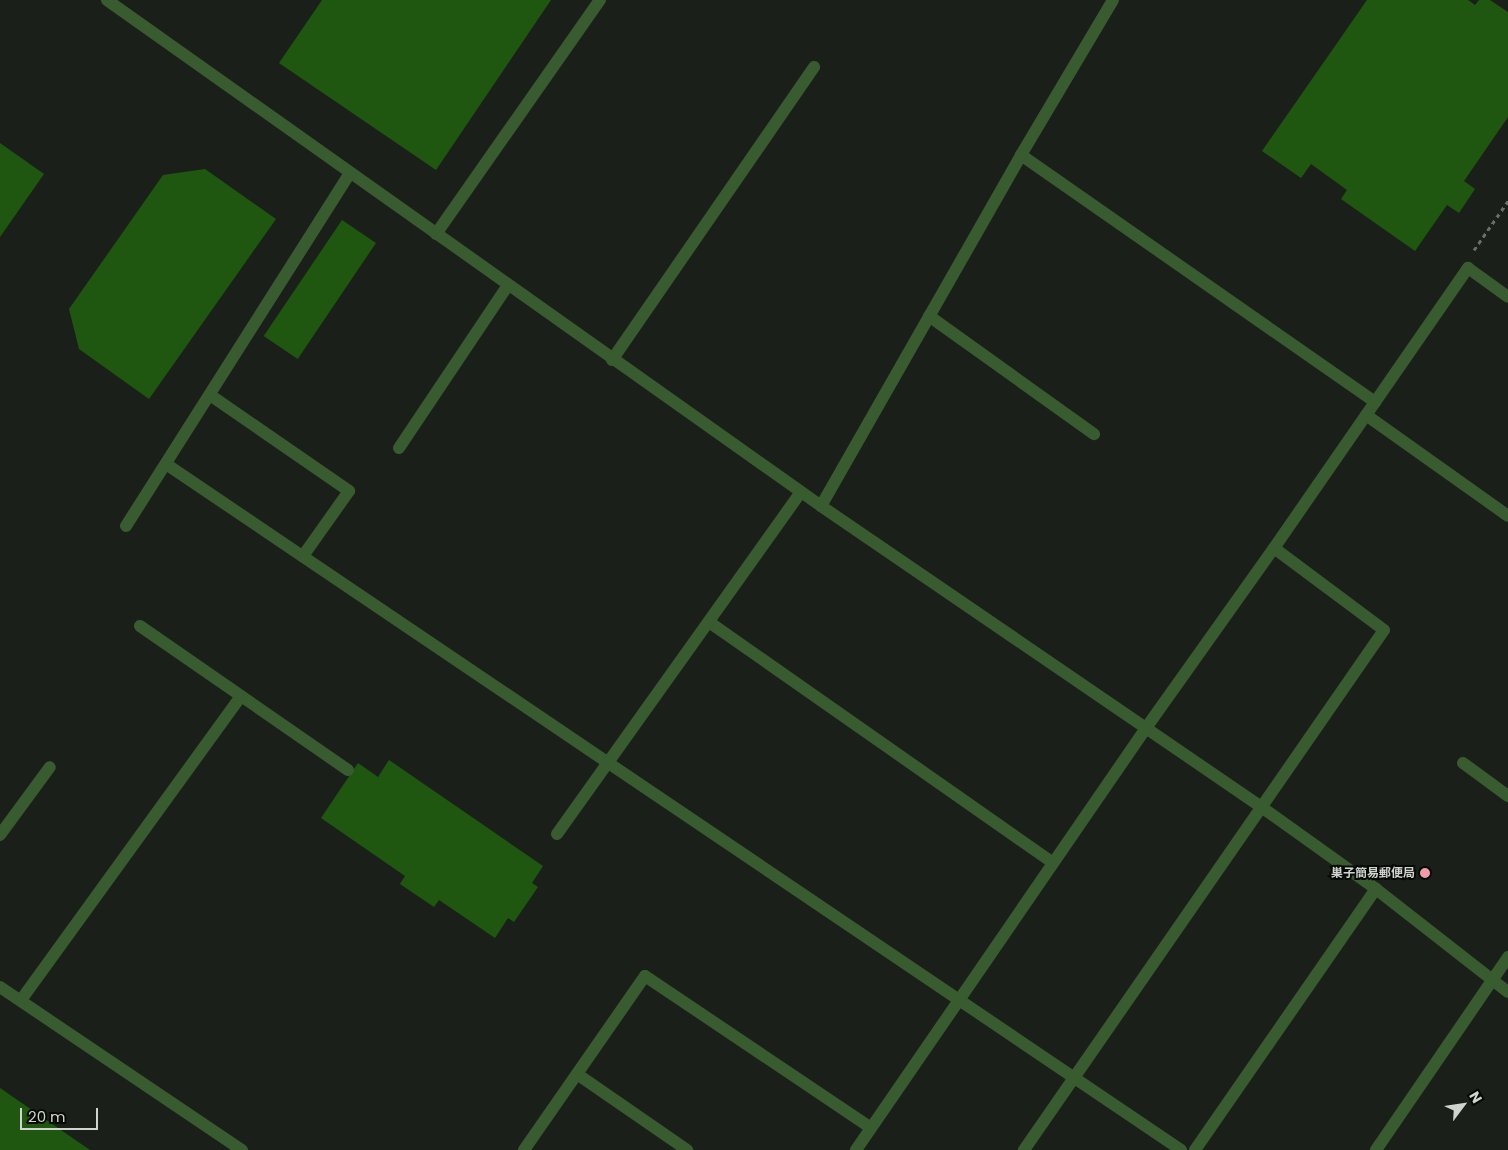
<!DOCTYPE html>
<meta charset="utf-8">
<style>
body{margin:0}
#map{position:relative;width:1508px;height:1150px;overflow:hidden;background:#1a2019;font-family:Poppins,"Noto Sans JP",sans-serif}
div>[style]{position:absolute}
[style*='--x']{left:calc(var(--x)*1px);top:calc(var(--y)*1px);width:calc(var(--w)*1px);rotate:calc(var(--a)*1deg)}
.building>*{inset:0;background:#1f5710;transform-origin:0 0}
.path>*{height:3px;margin-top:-1.5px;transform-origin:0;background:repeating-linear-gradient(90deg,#6a6f69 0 4px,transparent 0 8px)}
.minor>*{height:12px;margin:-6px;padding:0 6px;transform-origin:6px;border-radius:6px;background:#385b30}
.dots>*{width:14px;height:14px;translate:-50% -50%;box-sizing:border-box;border:2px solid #070906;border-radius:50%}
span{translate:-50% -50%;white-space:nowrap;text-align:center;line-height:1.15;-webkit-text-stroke:4px #070906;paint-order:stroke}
.poi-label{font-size:12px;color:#d0d4cf;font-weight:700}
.right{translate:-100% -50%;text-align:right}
.north{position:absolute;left:1438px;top:1080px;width:50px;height:50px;-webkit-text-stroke:4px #070906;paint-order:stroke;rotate:59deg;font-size:14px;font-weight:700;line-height:20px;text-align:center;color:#d0d4cf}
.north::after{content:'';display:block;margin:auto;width:18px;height:22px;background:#d0d4cf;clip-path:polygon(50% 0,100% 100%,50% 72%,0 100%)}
.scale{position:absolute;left:20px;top:1108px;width:78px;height:22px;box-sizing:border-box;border:2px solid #d0d4cf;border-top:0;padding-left:6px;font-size:15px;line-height:18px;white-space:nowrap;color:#d0d4cf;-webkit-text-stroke:4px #070906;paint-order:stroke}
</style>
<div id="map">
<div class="building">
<i style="clip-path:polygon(322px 0,551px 0,436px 170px,279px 63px)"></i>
<i style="clip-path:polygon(1367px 0,1468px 0,1475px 5px,1479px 0,1490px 0,1508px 12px,1508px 117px,1464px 181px,1475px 189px,1459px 213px,1447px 205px,1415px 251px,1341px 199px,1347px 190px,1311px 164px,1301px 178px,1262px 151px)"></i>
<i style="clip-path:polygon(0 143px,44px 174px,0 237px)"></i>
<i style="clip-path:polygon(205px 169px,276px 219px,149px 399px,79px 349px,69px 309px,163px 175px)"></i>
<i style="left:342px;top:220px;width:41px;height:140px;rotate:34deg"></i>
<i style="clip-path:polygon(389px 760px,543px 866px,532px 883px,538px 887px,514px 922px,508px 918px,495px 938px,439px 900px,434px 907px,400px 884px,405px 876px,321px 818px,358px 763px,378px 777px)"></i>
<i style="clip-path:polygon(0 1088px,90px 1150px,0 1150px)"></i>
</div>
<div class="path">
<i style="--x:1474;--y:250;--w:60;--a:-55.2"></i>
</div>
<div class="minor">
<i style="--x:107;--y:0;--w:875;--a:35.32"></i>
<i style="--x:821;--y:506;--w:532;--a:34.35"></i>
<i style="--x:1260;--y:806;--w:143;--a:35.6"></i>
<i style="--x:1376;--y:889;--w:167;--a:38"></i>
<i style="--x:1021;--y:155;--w:432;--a:34.9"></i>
<i style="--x:436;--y:234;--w:286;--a:-55"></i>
<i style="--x:929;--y:316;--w:203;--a:35.6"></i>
<i style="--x:612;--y:360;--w:356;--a:-55.4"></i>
<i style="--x:210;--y:395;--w:169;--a:34.6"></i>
<i style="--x:349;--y:491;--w:80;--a:125.3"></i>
<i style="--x:1366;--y:415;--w:174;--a:35.4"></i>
<i style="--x:399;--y:448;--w:196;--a:-56.2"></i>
<i style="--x:166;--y:464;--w:1225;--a:34.05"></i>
<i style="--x:821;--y:506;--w:404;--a:-60.3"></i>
<i style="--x:1021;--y:155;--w:180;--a:-59.3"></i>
<i style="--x:126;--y:526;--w:418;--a:-57.6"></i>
<i style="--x:709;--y:622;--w:420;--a:35"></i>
<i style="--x:140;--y:626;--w:253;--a:34.7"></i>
<i style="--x:1463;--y:763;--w:56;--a:36.3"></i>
<i style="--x:557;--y:834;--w:420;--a:-54.5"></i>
<i style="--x:0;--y:835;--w:84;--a:-53.7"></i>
<i style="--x:0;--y:987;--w:292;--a:34"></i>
<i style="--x:21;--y:1000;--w:375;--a:-54.1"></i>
<i style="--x:577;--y:1074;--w:134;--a:34.6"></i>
<i style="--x:524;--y:1150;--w:212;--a:-55.2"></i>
<i style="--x:645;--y:976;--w:272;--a:33.9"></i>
<i style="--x:856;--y:1150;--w:512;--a:-55.5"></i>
<i style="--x:1146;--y:728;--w:221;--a:-54.6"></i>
<i style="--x:1274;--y:548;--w:341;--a:-55.3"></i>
<i style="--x:1468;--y:268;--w:49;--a:35.9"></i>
<i style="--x:1024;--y:1150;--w:632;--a:-55.3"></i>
<i style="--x:1384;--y:630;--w:137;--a:-143.3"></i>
<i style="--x:1195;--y:1150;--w:318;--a:-55.3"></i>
<i style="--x:1376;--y:1150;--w:234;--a:-55.6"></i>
</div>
<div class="dots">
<i style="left:1425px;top:873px;background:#f39aaa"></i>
</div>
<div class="poi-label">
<span class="right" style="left:1415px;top:873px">巣子簡易郵便局</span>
</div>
<div class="north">N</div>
<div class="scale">20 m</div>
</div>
